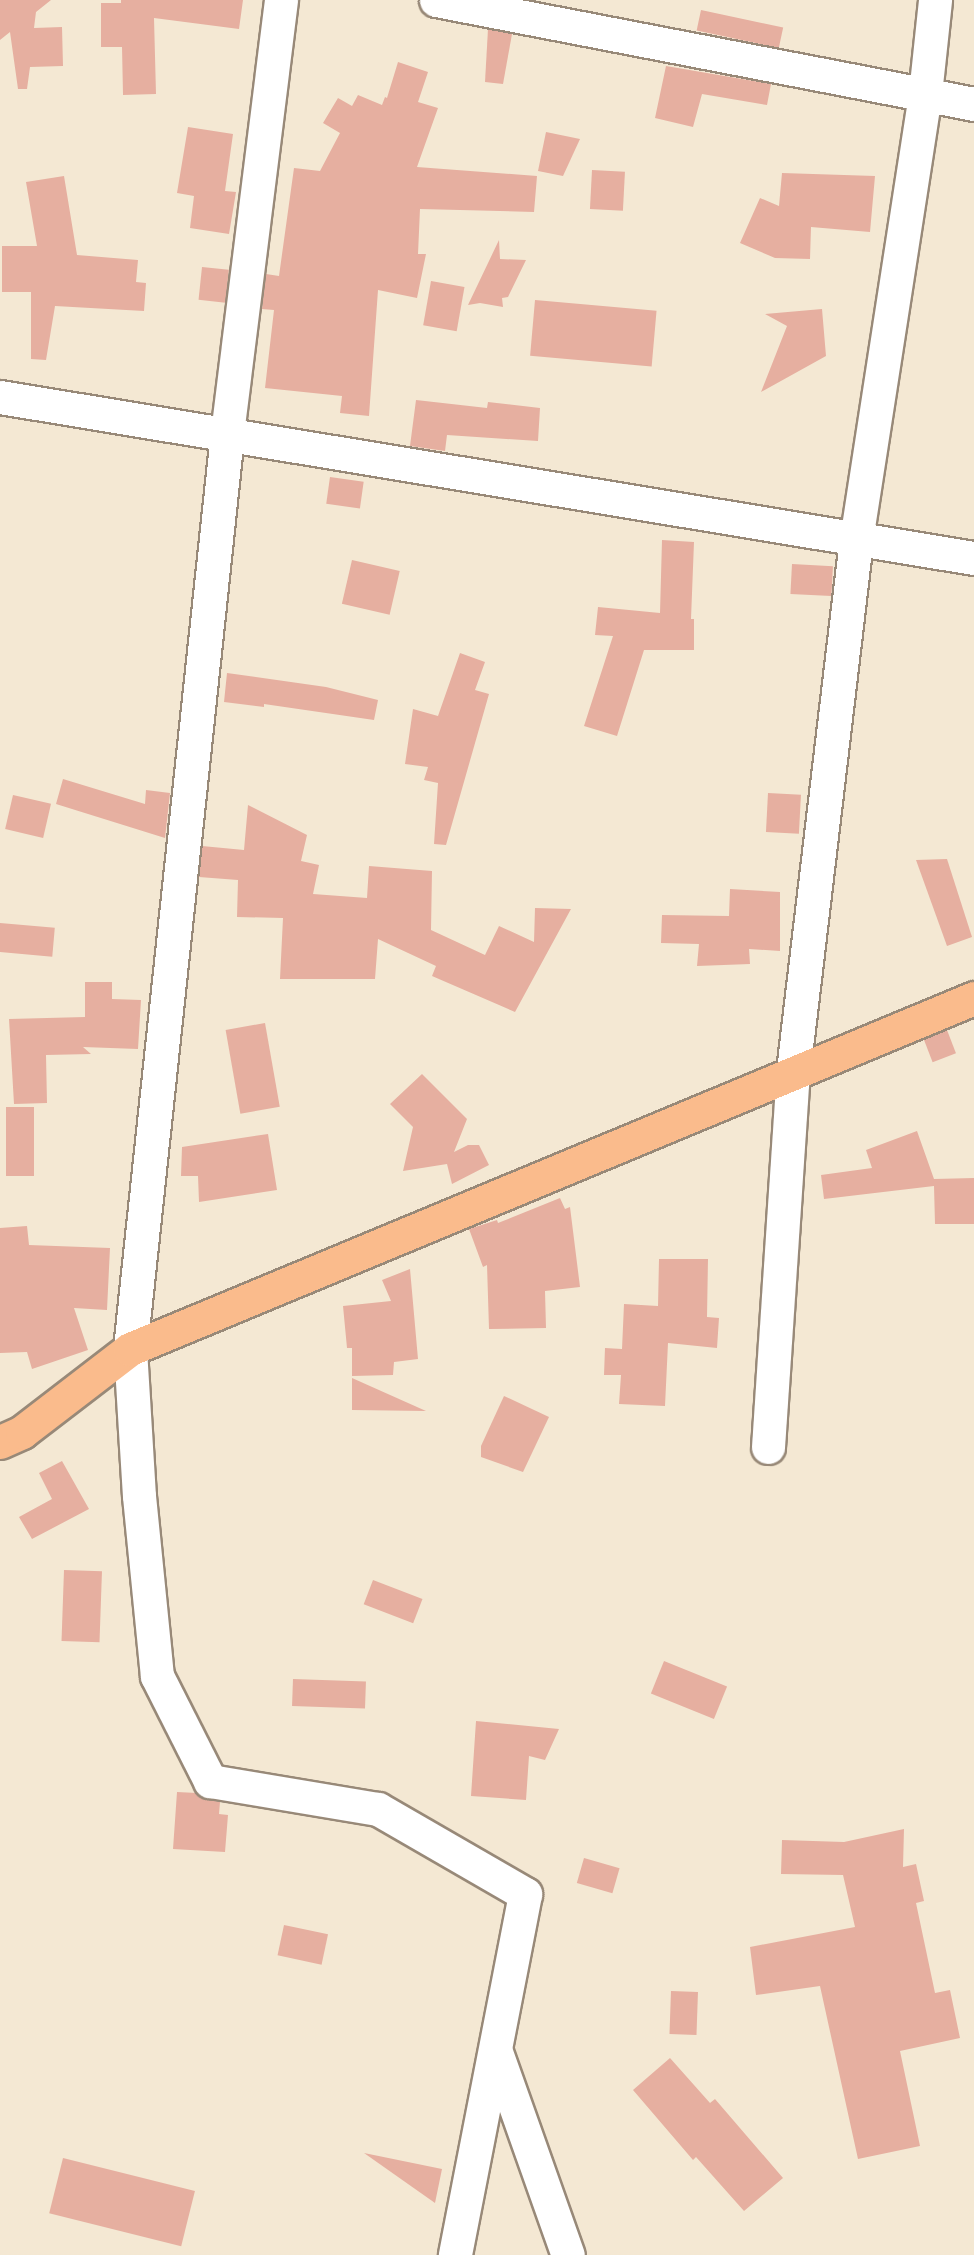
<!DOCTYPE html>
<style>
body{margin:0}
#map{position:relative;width:974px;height:2255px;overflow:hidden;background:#f4e8d3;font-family:Mynerve,sans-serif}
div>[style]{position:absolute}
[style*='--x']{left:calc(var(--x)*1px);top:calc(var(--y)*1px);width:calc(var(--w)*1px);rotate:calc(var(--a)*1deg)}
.building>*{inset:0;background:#e6afa0;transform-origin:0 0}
.roads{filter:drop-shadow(2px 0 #988978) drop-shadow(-2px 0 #988978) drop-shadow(0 2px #988978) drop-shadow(0 -2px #988978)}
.minor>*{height:33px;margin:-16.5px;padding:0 16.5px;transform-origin:16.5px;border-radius:16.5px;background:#fff}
.major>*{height:33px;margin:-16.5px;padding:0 16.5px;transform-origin:16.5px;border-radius:16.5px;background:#fabb8c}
span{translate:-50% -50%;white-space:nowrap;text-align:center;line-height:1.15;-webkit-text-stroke:4.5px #f7f3e8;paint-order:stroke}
</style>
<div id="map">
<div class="building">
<i style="clip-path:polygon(0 0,51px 0,36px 12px,34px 28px,62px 27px,63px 66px,30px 67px,27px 89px,18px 89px,10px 32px,0 40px)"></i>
<i style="clip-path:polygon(121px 0,243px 0,239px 29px,154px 18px,156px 94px,123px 95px,122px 47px,101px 47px,101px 3px,121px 3px)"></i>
<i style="left:701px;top:10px;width:84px;height:21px;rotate:12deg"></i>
<i style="clip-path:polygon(488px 29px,512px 34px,503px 84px,485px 82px)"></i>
<i style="clip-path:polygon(398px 62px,428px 72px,418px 102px,438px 108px,417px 167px,537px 176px,534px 212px,420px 209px,418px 254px,426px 254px,417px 298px,378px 290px,369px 416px,340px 413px,342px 396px,265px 388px,274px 310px,262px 309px,266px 274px,279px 276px,294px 168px,320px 171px,340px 133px,323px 123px,338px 98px,352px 106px,358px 95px,382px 105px,385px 97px,387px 98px)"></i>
<i style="clip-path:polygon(666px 66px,771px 84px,767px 105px,702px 94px,693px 127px,655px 118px)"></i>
<i style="clip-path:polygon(188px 127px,233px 134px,225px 191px,236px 192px,229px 234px,190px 228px,194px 196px,177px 193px)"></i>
<i style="clip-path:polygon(546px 132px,580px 139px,563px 176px,538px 171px)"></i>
<i style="left:592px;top:170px;width:33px;height:39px;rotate:3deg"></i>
<i style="clip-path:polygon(782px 173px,875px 176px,870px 232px,811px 227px,810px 259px,775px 258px,740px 243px,760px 198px,779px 206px)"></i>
<i style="clip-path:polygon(64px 176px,77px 255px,138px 260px,136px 282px,146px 283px,144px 311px,55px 306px,46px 360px,31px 359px,31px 292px,2px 292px,2px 246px,37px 246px,26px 182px)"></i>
<i style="clip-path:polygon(499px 240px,500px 259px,526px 260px,508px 297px,502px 298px,503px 307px,480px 303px,468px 305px)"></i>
<i style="left:202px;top:267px;width:27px;height:33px;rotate:6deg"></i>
<i style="left:431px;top:281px;width:34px;height:45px;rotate:10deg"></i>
<i style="left:535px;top:300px;width:122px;height:56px;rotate:5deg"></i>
<i style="clip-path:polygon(822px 309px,826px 356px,761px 392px,787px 326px,765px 314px)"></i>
<i style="clip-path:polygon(416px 400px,487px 408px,488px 402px,540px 408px,538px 441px,447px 435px,445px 451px,410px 446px)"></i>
<i style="left:330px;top:477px;width:34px;height:27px;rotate:8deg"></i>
<i style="clip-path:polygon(662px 540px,694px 542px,691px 619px,694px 619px,694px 650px,644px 650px,617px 736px,584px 726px,613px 636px,595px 635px,598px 607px,660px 613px)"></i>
<i style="left:352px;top:560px;width:49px;height:45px;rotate:13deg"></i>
<i style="left:792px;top:564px;width:41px;height:30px;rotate:3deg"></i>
<i style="clip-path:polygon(460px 653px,485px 662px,475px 690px,489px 694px,446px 845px,434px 844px,438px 783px,424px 780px,428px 767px,405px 764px,413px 709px,438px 716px)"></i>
<i style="clip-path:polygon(227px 673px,326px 687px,378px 700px,374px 720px,264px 704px,264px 707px,224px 702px)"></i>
<i style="clip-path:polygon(63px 779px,145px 804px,146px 790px,170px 793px,165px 838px,56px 804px)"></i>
<i style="left:768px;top:793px;width:33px;height:39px;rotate:3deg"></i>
<i style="left:13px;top:795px;width:39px;height:35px;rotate:13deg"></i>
<i style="clip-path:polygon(248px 805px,307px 835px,301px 861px,319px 865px,313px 894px,367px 898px,369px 866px,432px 871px,431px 930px,485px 955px,499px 926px,534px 942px,535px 908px,571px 909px,515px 1012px,432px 976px,436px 966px,378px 939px,375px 979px,280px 979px,283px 918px,237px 917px,238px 880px,199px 877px,202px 846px,244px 850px)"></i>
<i style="clip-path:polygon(947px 859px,972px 937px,947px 946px,916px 860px)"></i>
<i style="clip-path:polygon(730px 889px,780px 892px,780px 951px,749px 949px,750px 964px,697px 966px,699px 944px,661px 943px,662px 915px,729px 916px)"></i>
<i style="left:0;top:923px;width:55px;height:29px;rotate:5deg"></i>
<i style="clip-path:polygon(85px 982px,112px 982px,112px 999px,141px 1000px,138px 1049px,83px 1047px,91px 1054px,46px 1055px,47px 1103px,14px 1104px,9px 1019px,85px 1017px)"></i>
<i style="left:265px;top:1023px;width:85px;height:40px;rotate:80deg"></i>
<i style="left:947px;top:1030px;width:25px;height:25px;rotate:69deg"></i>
<i style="clip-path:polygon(422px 1074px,467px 1119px,454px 1152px,468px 1145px,479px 1145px,489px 1165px,452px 1184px,447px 1164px,403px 1171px,413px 1127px,390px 1104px)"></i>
<i style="left:6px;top:1107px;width:28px;height:69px"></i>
<i style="clip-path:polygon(917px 1131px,934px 1179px,974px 1178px,974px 1224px,935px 1224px,934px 1186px,824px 1199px,821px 1175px,872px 1168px,866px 1150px)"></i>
<i style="clip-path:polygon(268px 1134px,277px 1190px,199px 1202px,198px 1176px,181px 1176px,182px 1147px)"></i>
<i style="clip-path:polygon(560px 1198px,565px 1209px,570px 1207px,580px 1287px,545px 1291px,546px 1328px,489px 1329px,487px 1265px,483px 1267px,469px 1229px,497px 1220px,498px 1223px)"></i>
<i style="clip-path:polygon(27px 1226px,29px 1245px,110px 1248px,107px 1310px,74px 1308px,88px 1350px,32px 1369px,27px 1352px,0 1353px,0 1228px)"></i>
<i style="clip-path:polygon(659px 1259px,708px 1259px,707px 1317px,719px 1318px,717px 1348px,668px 1343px,665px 1406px,619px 1404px,621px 1375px,604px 1375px,605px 1348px,622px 1349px,624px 1304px,658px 1306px)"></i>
<i style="clip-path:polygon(410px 1269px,418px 1359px,394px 1362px,393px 1375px,352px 1376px,352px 1348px,347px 1348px,343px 1306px,391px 1301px,382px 1280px)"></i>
<i style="clip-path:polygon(352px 1378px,426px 1411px,352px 1410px)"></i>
<i style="clip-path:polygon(504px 1396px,549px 1417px,523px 1472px,481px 1457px,481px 1446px)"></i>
<i style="clip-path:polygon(62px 1461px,89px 1509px,32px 1539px,19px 1517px,52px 1499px,39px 1473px)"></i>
<i style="left:64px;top:1570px;width:38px;height:71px;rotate:2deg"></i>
<i style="left:373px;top:1580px;width:53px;height:26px;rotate:21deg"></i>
<i style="left:664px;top:1661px;width:68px;height:35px;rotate:22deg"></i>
<i style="left:293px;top:1679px;width:73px;height:27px;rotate:2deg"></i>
<i style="clip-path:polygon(476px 1721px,559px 1729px,545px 1760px,529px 1756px,526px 1800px,471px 1796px)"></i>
<i style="clip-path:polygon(177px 1792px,197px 1793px,206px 1799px,220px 1802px,219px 1814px,228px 1815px,225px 1852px,173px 1849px)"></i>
<i style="clip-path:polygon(904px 1829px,903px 1867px,916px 1864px,924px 1901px,916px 1903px,935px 1993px,950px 1990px,960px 2038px,900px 2051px,920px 2146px,858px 2159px,820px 1986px,756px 1995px,750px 1947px,855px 1927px,843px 1875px,781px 1874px,782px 1840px,844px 1842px)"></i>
<i style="left:584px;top:1858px;width:37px;height:26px;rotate:16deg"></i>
<i style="left:284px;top:1925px;width:45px;height:31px;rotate:12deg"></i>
<i style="left:671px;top:1991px;width:27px;height:43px;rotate:2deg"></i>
<i style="clip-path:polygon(670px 2058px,710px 2103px,715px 2099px,783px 2178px,744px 2211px,696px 2157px,693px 2160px,633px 2090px)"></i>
<i style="clip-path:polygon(364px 2153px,442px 2169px,435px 2203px)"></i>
<i style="left:63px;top:2158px;width:136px;height:57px;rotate:14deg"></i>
</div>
<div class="roads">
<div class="minor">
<i style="--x:281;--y:0;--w:438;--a:97.1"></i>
<i style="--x:227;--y:435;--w:919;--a:96.06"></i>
<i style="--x:130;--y:1349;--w:147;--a:86.5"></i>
<i style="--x:139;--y:1496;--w:181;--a:84.3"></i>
<i style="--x:157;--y:1676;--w:118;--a:63.2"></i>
<i style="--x:210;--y:1781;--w:170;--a:9.5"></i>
<i style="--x:378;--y:1809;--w:170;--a:30"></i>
<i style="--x:525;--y:1894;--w:368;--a:101"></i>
<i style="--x:436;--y:0;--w:548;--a:10.94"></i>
<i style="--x:0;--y:397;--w:987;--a:9.39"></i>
<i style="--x:768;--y:1447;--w:377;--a:-86.2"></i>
<i style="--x:793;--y:1071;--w:535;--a:-83.23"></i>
<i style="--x:856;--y:540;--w:451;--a:-81.2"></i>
<i style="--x:925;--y:94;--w:95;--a:-83.9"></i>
<i style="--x:496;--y:2052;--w:215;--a:70.5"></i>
</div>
<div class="major">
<i style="--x:0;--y:1442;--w:24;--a:-24"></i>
<i style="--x:22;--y:1432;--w:136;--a:-37.5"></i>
<i style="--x:130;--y:1349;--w:914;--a:-22.58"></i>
</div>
</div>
</div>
